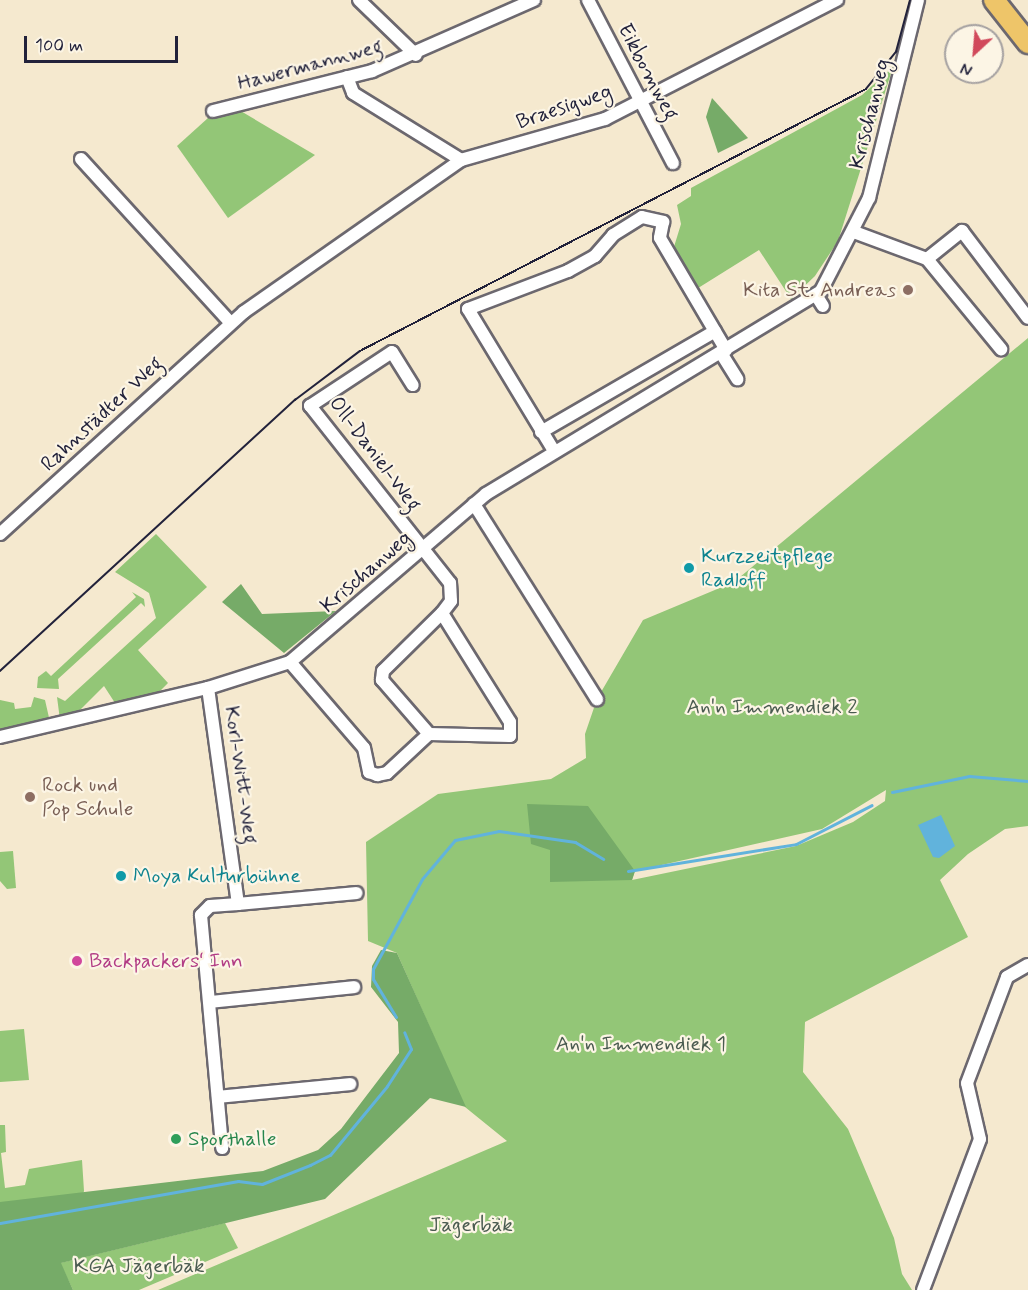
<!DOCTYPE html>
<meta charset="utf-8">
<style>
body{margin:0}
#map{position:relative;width:1028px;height:1290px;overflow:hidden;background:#f5e9cf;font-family:Mynerve,sans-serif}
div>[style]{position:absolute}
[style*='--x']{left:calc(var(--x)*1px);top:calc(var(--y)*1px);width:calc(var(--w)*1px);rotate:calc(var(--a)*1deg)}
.green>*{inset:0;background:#93c677}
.forest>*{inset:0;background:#76ab68}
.water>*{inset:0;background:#61b3dc}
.stream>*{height:3px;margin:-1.5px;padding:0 1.5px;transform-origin:1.5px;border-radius:1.5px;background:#61b3dc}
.roads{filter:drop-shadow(2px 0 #6c686f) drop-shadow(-2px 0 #6c686f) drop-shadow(0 2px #6c686f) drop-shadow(0 -2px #6c686f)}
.minor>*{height:12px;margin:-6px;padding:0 6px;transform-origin:6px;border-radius:6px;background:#fff}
.primary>*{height:20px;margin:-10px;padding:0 10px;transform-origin:10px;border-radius:10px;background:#eec569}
.tram>*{height:1.5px;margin:-0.75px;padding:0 0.75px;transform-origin:0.75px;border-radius:0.75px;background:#22223b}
.dots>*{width:16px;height:16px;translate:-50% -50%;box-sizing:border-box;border:3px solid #fcf5e5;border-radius:50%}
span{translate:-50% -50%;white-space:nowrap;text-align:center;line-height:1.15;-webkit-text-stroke:4.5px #fcf5e5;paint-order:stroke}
.street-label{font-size:21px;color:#22223b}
.education-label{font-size:21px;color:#785e54}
.right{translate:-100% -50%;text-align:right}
.left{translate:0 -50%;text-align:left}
.culture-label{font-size:21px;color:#0d838f}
.park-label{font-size:21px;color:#4a5b50}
.hotel-label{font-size:21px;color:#b23c85}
.leisure-label{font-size:21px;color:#27864d}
.north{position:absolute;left:944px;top:24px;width:60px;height:60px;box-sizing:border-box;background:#fcf5e5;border:2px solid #a5a1a1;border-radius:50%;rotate:206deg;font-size:16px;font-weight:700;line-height:24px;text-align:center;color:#22223b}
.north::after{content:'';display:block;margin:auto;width:21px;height:27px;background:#d1495b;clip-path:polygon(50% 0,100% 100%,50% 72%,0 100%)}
.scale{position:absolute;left:24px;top:36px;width:154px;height:27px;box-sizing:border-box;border:3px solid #22223b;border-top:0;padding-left:8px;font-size:18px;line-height:21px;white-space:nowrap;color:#22223b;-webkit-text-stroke:4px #fcf5e5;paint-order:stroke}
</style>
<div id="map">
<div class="green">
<i style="clip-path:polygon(893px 67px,838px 241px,815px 276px,791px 299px,759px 250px,695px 290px,673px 250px,681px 224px,677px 205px,691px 196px,691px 188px,862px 95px)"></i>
<i style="clip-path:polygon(239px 110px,315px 155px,228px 218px,177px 146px,208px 118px)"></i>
<i style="clip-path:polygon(evenodd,1028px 338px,1028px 826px,1005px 829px,968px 854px,940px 880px,968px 937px,805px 1022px,803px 1072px,848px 1129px,894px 1238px,902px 1274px,912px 1290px,158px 1290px,507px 1141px,465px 1107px,397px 953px,368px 941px,366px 842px,438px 794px,551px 779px,586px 758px,585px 734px,597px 699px,643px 620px,734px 582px,1028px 338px,886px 790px,885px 801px,853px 822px,796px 846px,632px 880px,635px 871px,822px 829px,886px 790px)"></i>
<i style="clip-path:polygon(156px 534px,207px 587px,138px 650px,168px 683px,156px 695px,115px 703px,104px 686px,80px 710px,60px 720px,57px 697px,65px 701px,156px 618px,149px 593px,115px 572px)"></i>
<i style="clip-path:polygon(132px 592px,144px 599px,145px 607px,141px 603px,58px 679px,59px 689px,37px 688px,38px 677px,46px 671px,51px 676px,136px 597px)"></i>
<i style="clip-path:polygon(34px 697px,45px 700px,50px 722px,0 730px,0 700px,14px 703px,15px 709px,31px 707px)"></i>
<i style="clip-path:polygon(13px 851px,16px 888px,7px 889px,0 881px,0 852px)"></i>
<i style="clip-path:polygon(24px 1029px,29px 1080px,0 1082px,0 1031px)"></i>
<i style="clip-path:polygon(0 1125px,5px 1125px,6px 1152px,1px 1153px,5px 1188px,25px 1185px,29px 1169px,82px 1160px,84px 1191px,78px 1212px,0 1223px)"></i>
<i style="clip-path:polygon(225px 1223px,238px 1248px,139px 1290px,73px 1290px,60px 1263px)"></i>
</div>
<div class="forest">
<i style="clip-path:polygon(712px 98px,748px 138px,718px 153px,706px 117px)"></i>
<i style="clip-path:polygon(241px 584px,262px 614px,336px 611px,284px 653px,222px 602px)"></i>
<i style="clip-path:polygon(527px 804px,588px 806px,635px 871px,632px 880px,550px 882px,550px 850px,531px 844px)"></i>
<i style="clip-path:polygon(381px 950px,397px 953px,466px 1107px,430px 1098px,325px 1199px,61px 1263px,73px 1290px,0 1290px,0 1202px,263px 1171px,318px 1150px,341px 1129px,399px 1053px,398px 1022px,371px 987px,372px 966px)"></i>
</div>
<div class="water">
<i style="clip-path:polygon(941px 815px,955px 846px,939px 858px,933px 857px,918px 825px)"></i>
</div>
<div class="stream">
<i style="--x:892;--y:792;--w:79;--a:-11.7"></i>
<i style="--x:969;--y:776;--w:59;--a:4.8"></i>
<i style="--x:628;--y:871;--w:170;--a:-9.1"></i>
<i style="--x:796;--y:844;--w:85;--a:-27.2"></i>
<i style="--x:396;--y:1017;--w:44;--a:-121.2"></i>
<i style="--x:373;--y:979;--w:10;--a:-90"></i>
<i style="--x:373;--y:969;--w:102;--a:-61.4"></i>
<i style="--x:422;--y:879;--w:51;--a:-49.8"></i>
<i style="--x:455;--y:840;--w:45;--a:-11.6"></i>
<i style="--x:499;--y:831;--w:77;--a:8.2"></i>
<i style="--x:575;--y:842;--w:33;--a:31"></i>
<i style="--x:0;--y:1223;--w:242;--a:-10"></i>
<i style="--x:238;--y:1181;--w:24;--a:7"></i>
<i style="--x:262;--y:1184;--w:52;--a:-21.6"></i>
<i style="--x:310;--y:1165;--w:22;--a:-27"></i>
<i style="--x:330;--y:1155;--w:89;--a:-50.4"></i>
<i style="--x:387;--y:1086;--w:44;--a:-57"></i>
<i style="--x:411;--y:1049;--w:18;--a:-112"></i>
</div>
<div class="roads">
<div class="minor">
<i style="--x:359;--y:0;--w:79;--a:44"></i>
<i style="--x:588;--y:0;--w:184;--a:62.5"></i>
<i style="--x:347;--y:77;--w:17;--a:69"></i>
<i style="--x:353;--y:93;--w:127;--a:31.8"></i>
<i style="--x:213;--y:111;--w:164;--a:-14.1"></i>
<i style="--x:372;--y:71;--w:177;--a:-23.7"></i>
<i style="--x:81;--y:159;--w:222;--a:47.6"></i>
<i style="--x:854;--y:232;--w:78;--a:20.3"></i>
<i style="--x:927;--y:259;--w:117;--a:50.6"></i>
<i style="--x:927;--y:259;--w:45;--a:-38.7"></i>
<i style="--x:962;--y:231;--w:109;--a:52.8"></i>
<i style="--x:816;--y:295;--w:13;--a:58"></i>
<i style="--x:721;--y:353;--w:31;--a:58"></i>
<i style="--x:541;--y:432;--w:201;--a:-30.1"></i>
<i style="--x:554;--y:451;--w:166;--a:-121.2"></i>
<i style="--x:468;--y:309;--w:107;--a:-20.8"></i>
<i style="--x:568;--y:271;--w:31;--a:-29"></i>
<i style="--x:595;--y:256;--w:28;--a:-49"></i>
<i style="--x:613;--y:235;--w:34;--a:-32"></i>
<i style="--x:642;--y:217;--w:22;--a:13"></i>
<i style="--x:663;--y:222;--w:16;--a:101"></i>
<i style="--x:660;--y:238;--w:130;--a:59.5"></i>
<i style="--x:474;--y:504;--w:231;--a:57.8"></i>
<i style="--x:0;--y:534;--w:330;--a:-42.3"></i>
<i style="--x:244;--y:312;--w:265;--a:-35"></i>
<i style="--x:461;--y:160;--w:150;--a:-15.9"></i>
<i style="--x:605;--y:119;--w:261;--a:-27.2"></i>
<i style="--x:290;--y:662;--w:113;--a:49.3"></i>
<i style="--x:364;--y:748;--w:25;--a:78"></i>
<i style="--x:369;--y:772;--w:9;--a:21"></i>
<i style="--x:377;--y:775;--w:10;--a:-11"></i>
<i style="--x:387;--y:773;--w:57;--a:-42.9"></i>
<i style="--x:429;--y:734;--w:81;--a:1.4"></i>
<i style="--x:510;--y:736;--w:14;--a:-90"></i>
<i style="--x:510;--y:722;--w:128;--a:-122"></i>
<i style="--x:442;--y:613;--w:15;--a:-53"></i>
<i style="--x:451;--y:601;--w:18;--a:-93"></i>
<i style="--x:450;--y:583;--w:226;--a:-128.3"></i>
<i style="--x:310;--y:406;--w:98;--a:-33.4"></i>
<i style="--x:392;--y:352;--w:39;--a:58"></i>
<i style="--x:208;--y:688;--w:218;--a:82.1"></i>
<i style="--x:238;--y:904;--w:28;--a:176"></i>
<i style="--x:210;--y:906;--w:13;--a:135"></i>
<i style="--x:201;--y:915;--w:234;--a:84.8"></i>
<i style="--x:429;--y:734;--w:72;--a:-131"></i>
<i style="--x:382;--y:680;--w:9;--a:-84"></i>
<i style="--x:383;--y:671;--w:83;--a:-44.5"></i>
<i style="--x:0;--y:737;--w:214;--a:-13.3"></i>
<i style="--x:208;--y:688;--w:86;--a:-17.6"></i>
<i style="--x:290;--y:662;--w:258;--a:-40.6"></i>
<i style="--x:486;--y:494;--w:392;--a:-31.2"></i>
<i style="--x:821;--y:291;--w:105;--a:-62.7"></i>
<i style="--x:869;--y:198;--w:204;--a:-76.1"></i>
<i style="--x:238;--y:904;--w:119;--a:-5.3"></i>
<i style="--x:210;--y:1002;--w:145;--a:-5.9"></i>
<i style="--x:218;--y:1097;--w:133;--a:-5.6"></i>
<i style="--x:923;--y:1290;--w:161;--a:-69.3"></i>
<i style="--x:980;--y:1139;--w:57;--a:-103.1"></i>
<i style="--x:967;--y:1083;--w:113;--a:-69.3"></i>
<i style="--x:1007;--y:977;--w:24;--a:-30"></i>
</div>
<div class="primary">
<i style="--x:994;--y:0;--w:55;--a:51.7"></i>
</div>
</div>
<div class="tram">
<i style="--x:0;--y:671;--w:401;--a:-42.6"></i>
<i style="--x:295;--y:400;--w:81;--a:-37"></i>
<i style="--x:360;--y:351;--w:570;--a:-27.37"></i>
<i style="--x:866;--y:89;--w:48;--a:-51"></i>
<i style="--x:896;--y:52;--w:54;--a:-74.9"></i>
</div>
<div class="dots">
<i style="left:908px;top:290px;background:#8d6e63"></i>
<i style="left:689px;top:568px;background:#0f9aa8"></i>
<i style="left:30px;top:797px;background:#8d6e63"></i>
<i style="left:121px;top:876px;background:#0f9aa8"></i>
<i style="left:77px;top:961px;background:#d1479c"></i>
<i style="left:176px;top:1139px;background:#2e9e5b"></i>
</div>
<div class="street-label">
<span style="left:310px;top:65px;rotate:-15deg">Hawermannweg</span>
<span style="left:648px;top:72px;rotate:62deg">Eikbomweg</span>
<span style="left:564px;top:107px;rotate:-19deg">Braesigweg</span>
<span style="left:870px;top:114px;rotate:-76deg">Krischanweg</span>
<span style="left:102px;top:414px;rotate:-43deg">Rahnstädter Weg</span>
<span style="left:375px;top:454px;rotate:53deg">Oll-Daniel-Weg</span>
<span style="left:366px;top:572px;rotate:-41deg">Krischanweg</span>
<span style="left:241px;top:775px;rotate:82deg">Korl-Witt-Weg</span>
</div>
<div class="education-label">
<span class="right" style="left:896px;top:290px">Kita St. Andreas</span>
<span class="left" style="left:42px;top:797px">Rock und<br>Pop Schule</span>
</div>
<div class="culture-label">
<span class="left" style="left:701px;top:568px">Kurzzeitpflege<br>Radloff</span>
<span class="left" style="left:133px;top:876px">Moya Kulturbühne</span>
</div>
<div class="park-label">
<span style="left:772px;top:707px">An'n Immendiek 2</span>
<span style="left:641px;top:1044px">An'n Immendiek 1</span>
<span style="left:471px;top:1225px">Jägerbäk</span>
<span style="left:139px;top:1266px">KGA Jägerbäk</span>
</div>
<div class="hotel-label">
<span class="left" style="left:89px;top:961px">Backpackers‘ Inn</span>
</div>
<div class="leisure-label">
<span class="left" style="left:188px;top:1139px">Sporthalle</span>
</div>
<div class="north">N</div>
<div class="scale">100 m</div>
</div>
